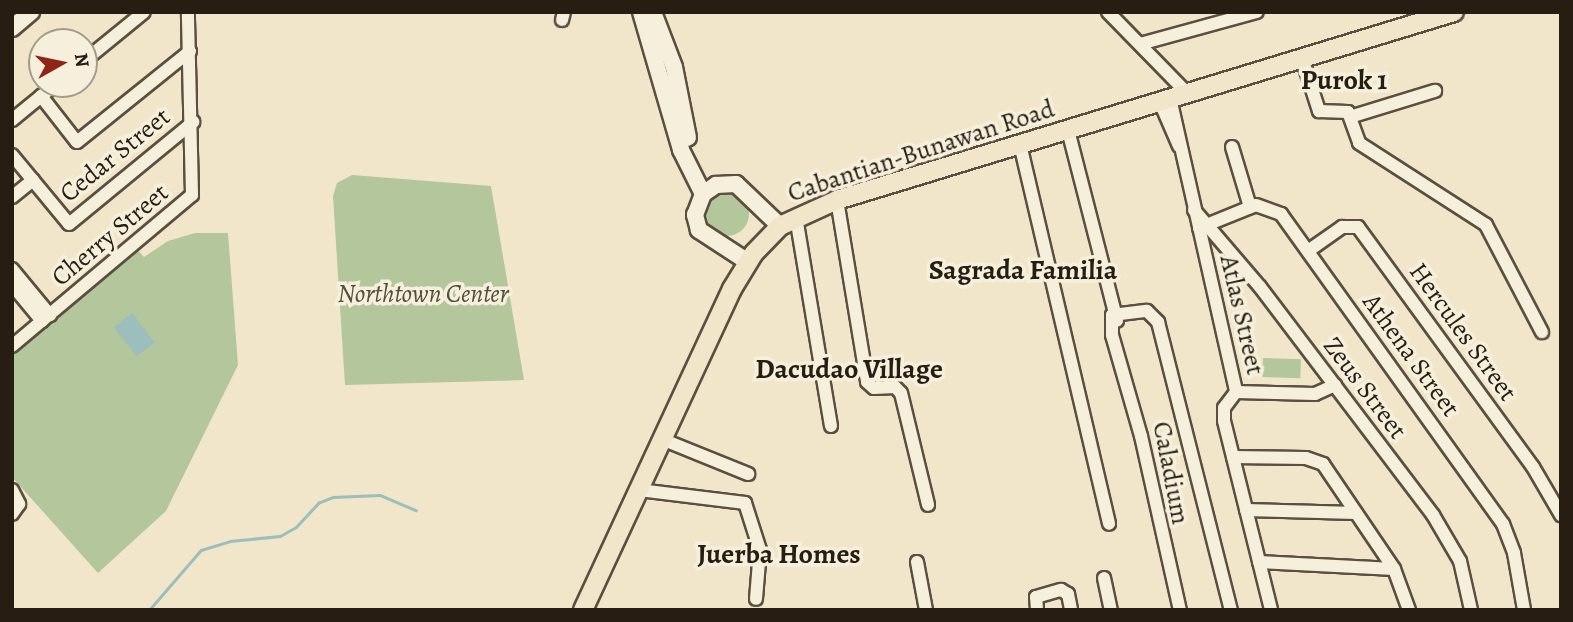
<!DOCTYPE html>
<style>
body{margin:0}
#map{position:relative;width:1573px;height:622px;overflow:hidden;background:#f1e6c9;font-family:Alegreya,serif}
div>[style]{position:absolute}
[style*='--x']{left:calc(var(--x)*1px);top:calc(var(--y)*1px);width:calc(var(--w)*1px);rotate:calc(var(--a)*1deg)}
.green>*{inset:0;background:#b4c69b;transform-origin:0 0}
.round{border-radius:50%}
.water>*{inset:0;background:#9cbebc;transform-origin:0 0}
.stream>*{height:2.5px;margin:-1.25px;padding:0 1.25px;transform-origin:1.25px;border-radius:1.25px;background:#9cbebc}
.roads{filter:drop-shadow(2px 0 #5a4f40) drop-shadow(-2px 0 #5a4f40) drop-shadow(0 2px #5a4f40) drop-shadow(0 -2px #5a4f40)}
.street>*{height:12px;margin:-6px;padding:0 6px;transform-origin:6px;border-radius:6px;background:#f6efdc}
.secondary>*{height:16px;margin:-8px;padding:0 8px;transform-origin:8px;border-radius:8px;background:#f6efdc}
.primary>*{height:18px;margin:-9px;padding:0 9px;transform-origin:9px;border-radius:9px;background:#f1e6c9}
span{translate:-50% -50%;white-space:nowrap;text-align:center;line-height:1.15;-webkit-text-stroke:7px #f6efdc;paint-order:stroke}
.street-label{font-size:26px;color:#271d13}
.park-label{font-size:26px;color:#51503c;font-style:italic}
.neighbourhood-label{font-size:28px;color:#271d13;font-weight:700}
.frame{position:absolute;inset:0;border:14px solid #271d13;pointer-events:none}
.north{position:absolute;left:28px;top:28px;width:70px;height:70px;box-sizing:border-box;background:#f6efdc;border:2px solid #a39b8c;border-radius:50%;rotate:81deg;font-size:19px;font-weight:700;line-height:28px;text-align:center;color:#271d13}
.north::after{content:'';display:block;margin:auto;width:24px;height:32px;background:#8f2418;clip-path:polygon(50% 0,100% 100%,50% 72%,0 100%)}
</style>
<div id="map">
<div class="green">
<i style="clip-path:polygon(352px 175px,491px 186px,524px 380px,345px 385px,333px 196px,337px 183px)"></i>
<i class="round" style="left:705px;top:192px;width:44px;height:44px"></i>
<i style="clip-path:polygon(195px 233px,228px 233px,238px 365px,166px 511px,98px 573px,12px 477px,12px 353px,136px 248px,144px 257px,168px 241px)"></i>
<i style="left:1263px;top:358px;width:38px;height:19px;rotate:2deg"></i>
</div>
<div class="water">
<i style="left:132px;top:313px;width:37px;height:23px;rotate:52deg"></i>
</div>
<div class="stream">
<i style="--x:149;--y:610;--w:79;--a:-49.1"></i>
<i style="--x:201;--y:550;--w:30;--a:-17"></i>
<i style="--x:230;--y:541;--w:50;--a:-5.7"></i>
<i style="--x:280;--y:536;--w:18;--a:-29"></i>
<i style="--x:296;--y:527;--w:33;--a:-47"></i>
<i style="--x:318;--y:503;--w:16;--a:-22"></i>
<i style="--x:333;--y:497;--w:47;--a:-2.4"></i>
<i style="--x:380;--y:495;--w:39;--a:23"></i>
</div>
<div class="roads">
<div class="street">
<i style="--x:1108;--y:12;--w:113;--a:45.7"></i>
<i style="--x:562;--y:20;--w:8;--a:-76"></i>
<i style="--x:1140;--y:44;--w:121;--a:-15.3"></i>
<i style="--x:1302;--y:58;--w:56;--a:72.2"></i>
<i style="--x:1319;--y:111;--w:29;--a:2"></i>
<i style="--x:1348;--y:112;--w:33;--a:70"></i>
<i style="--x:1359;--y:143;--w:151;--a:32.8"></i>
<i style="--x:1486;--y:225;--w:121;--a:62.4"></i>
<i style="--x:84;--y:61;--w:77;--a:-39.2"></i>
<i style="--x:41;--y:96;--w:58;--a:52"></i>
<i style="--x:77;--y:142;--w:145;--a:-38.8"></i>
<i style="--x:1170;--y:98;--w:301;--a:77.3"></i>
<i style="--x:1160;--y:102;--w:48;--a:66.6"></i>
<i style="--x:1353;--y:116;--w:86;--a:-17"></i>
<i style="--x:12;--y:120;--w:57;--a:-39.3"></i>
<i style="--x:1068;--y:130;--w:197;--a:75.6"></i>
<i style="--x:1020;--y:144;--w:390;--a:76.8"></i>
<i style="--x:1232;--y:147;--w:63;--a:73.3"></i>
<i style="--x:12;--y:155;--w:89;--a:50.4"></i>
<i style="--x:69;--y:224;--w:161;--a:-39.4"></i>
<i style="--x:12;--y:197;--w:27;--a:-39"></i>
<i style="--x:837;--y:200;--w:184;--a:80.6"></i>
<i style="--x:867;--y:382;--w:9;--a:41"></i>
<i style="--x:874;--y:388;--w:21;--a:-3"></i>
<i style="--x:895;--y:387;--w:8;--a:45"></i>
<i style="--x:901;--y:393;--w:115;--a:76.4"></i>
<i style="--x:1194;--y:210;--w:101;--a:49.4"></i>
<i style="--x:1260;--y:287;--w:286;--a:52.8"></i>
<i style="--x:1433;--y:515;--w:53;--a:59.6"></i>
<i style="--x:1460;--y:561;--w:50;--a:77.3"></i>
<i style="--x:796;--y:217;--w:212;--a:80.5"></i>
<i style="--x:1199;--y:228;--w:61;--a:-22"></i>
<i style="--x:1256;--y:205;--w:27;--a:20"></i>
<i style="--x:1281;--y:214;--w:381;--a:54.4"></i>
<i style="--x:1503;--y:524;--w:31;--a:69"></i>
<i style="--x:1514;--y:553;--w:58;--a:80"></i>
<i style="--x:1308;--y:251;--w:42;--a:-35.2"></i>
<i style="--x:1342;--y:227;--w:16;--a:0"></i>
<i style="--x:1358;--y:227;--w:297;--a:53.9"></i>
<i style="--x:1533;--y:467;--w:56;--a:59.7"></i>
<i style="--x:12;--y:269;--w:60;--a:50.4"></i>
<i style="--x:12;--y:285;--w:47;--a:50.2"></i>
<i style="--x:1112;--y:315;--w:35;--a:-7"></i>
<i style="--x:1147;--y:311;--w:16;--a:45"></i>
<i style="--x:1158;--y:322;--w:297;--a:75.8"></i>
<i style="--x:1112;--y:315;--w:20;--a:90"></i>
<i style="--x:1112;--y:335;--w:105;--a:74"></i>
<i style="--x:1141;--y:436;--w:178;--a:77.4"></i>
<i style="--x:12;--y:346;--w:235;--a:-40"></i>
<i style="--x:192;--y:195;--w:183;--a:-91.3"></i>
<i style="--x:1236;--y:392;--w:20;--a:127"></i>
<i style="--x:1224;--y:408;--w:13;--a:90"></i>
<i style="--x:1224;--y:421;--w:195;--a:76"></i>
<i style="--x:1236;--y:392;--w:79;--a:1.5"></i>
<i style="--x:1315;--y:394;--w:22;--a:-24"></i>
<i style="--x:664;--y:440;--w:91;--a:22"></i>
<i style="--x:1233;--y:457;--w:73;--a:0.8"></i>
<i style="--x:1306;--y:458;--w:18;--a:19"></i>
<i style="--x:1323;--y:464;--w:127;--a:55.9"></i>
<i style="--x:1394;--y:569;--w:44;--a:69.9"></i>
<i style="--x:12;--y:490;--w:16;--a:63"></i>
<i style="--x:19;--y:504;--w:12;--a:125"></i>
<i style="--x:639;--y:490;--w:107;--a:7"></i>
<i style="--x:745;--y:503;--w:49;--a:72.3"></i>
<i style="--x:760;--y:550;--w:49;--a:94.7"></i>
<i style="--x:1246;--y:510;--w:110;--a:1.6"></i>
<i style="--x:917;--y:562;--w:49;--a:79.4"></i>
<i style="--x:1259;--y:562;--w:135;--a:3"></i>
<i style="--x:1104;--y:578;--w:33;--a:78"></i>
<i style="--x:1037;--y:610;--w:13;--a:-94"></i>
<i style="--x:1036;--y:597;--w:26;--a:-16"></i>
<i style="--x:1061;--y:590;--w:8;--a:30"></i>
<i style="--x:1068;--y:594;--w:16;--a:79"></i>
</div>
<div class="secondary">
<i style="--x:641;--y:12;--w:144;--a:73.8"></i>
<i style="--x:681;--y:150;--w:49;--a:63.4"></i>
<i style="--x:653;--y:12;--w:59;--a:69.1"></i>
<i style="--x:674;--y:67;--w:72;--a:78.8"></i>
<i style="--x:12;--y:28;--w:25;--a:-40"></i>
<i style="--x:748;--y:262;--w:59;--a:-146.9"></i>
<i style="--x:699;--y:230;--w:16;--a:-105"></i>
<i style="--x:695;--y:215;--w:22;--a:-69"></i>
<i style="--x:703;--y:194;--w:16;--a:-35"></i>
<i style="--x:716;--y:185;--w:20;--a:-3"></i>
<i style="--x:736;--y:184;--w:61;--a:43.7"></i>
</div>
<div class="primary">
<i style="--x:583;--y:610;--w:354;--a:-65.1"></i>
<i style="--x:732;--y:289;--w:42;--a:-58.6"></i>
<i style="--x:754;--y:253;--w:37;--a:-46"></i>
<i style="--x:780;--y:226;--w:63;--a:-24.5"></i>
<i style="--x:837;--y:200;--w:645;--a:-16.95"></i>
</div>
</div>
<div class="street-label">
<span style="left:921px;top:151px;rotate:-18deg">Cabantian-Bunawan Road</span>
<span style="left:115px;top:155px;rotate:-39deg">Cedar Street</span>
<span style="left:110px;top:235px;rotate:-40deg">Cherry Street</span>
<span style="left:1242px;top:315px;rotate:77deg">Atlas Street</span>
<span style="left:1463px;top:332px;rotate:54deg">Hercules Street</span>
<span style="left:1411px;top:355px;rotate:54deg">Athena Street</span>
<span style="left:1365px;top:388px;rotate:53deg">Zeus Street</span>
<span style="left:1171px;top:473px;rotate:79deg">Caladium</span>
</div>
<div class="park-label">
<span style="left:423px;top:294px">Northtown Center</span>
</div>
<div class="neighbourhood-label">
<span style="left:1344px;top:80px">Purok 1</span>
<span style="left:1023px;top:270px">Sagrada Familia</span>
<span style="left:849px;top:369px">Dacudao Village</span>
<span style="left:779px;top:554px">Juerba Homes</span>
</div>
<div class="frame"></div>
<div class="north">N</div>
</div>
